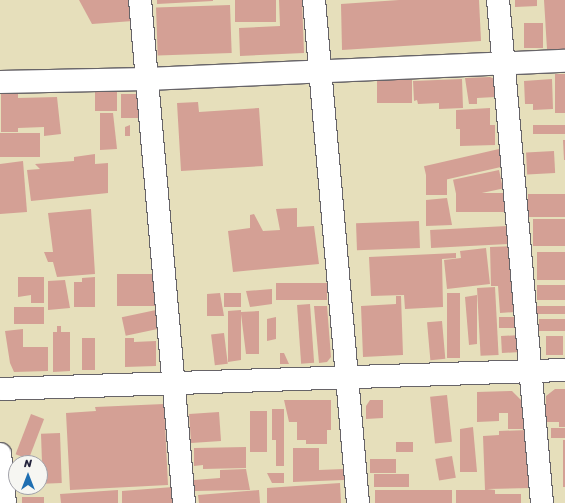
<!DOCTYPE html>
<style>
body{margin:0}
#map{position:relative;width:565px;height:503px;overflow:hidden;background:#e6dfbb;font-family:Sriracha,sans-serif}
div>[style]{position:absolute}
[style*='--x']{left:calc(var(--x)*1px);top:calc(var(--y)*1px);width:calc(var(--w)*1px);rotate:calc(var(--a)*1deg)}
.building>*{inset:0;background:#d4a095;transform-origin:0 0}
.roads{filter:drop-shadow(1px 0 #676468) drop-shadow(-1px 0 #676468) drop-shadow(0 1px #676468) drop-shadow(0 -1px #676468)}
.minor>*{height:22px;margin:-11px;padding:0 11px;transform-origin:11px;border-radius:11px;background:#fff}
span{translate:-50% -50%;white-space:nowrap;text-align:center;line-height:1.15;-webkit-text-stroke:3px #f6f6f2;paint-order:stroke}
.north{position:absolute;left:8px;top:455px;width:40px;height:40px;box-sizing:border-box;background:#f6f6f2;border:1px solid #a1a1a9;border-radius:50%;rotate:0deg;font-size:11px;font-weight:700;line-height:16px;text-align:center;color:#22223b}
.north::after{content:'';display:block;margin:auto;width:14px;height:18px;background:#1f6fb2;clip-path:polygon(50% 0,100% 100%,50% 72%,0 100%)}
</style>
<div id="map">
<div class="building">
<i style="clip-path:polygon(79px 0,132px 0,133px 21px,92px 24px)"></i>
<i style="clip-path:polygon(157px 0,213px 0,213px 1px,157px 4px)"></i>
<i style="left:235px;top:0;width:41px;height:22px"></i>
<i style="clip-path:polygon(279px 0,302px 0,304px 53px,240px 56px,239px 28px,280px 26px)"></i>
<i style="clip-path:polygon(399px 0,479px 0,481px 41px,342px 50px,341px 4px)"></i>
<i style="clip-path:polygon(515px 0,537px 0,537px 6px,515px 7px)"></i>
<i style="clip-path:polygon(544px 0,565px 0,565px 49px,547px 49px)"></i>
<i style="left:230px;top:5px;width:48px;height:74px;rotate:88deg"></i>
<i style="left:524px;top:23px;width:19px;height:25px"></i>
<i style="left:555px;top:74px;width:10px;height:39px"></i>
<i style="clip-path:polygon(490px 77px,495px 79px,495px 97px,477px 98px,477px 104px,469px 104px,465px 78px)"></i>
<i style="clip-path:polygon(462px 79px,463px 108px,439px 109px,439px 103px,418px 104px,417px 100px,414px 101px,413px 81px)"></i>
<i style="clip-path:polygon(552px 79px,553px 109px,533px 110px,533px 104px,525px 104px,524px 81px)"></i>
<i style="left:377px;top:80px;width:35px;height:23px"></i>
<i style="clip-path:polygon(1px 92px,18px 92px,18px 98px,57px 97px,61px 134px,44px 136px,44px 127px,18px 128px,18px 132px,1px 132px)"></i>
<i style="left:95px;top:92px;width:22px;height:19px"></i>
<i style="left:121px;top:94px;width:17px;height:24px"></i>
<i style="clip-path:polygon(198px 102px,199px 112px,259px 108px,263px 166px,181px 171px,177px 103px)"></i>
<i style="clip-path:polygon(490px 108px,490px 125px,495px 125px,495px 145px,460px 146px,460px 129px,456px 129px,456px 110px)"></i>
<i style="clip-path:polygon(100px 113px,113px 113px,117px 149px,100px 150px)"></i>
<i style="clip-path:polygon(130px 125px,130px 136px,125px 136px,125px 127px)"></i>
<i style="left:565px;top:125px;width:9px;height:32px;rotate:90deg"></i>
<i style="left:40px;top:133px;width:24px;height:40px;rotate:90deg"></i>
<i style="clip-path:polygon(563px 140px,565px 140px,565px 160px,564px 160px)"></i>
<i style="left:499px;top:149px;width:18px;height:77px;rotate:77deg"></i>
<i style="left:554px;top:151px;width:22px;height:28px;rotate:87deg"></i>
<i style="clip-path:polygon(95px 154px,95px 164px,108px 163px,108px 193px,31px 201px,27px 170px,40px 169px,35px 164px,74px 161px,74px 157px)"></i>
<i style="clip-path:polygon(23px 161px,27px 212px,0 214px,0 164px)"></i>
<i style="left:499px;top:170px;width:19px;height:47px;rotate:78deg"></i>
<i style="left:447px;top:174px;width:21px;height:21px;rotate:90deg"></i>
<i style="left:508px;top:193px;width:19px;height:52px;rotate:90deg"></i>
<i style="left:565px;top:194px;width:23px;height:37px;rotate:90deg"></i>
<i style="clip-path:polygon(447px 198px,452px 225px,426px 226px,426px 200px)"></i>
<i style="clip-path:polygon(297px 208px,297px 227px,314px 226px,319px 264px,233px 272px,228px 231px,250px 228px,250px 215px,254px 214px,263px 231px,280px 230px,276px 209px)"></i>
<i style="clip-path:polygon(91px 209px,95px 274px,57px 277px,53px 262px,48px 262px,44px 252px,53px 252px,48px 213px)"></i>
<i style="left:565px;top:219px;width:27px;height:32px;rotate:90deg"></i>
<i style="left:419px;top:221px;width:27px;height:63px;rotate:88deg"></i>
<i style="left:507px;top:226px;width:18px;height:77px;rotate:87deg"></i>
<i style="clip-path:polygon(513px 246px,515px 312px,500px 313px,498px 286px,491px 286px,490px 247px)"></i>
<i style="clip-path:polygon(486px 248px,490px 284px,447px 289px,444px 260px,461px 258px,460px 251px)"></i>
<i style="left:565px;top:252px;width:28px;height:28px;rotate:90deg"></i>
<i style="clip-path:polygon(456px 253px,456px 258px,442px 259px,443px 307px,405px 309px,404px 295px,371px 296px,369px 257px)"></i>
<i style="left:156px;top:274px;width:32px;height:39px;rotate:90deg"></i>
<i style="clip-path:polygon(18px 277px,44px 277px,44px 303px,31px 303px,31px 295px,18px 297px)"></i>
<i style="clip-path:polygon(95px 277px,95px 307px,74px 307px,74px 282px,82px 282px,82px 278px)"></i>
<i style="clip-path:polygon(65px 280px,70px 308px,48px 310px,48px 281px)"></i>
<i style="left:327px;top:283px;width:17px;height:51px;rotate:90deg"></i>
<i style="left:565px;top:285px;width:15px;height:28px;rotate:90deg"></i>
<i style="left:495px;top:287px;width:68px;height:18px;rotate:87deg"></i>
<i style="clip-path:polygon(272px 289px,272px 304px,250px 307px,246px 291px)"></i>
<i style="clip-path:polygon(220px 293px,224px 316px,207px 316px,207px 294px)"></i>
<i style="left:241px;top:293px;width:14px;height:17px;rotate:90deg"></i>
<i style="left:447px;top:293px;width:13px;height:65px"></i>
<i style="clip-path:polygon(477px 295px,477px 344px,469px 345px,465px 297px)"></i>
<i style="clip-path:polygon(396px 296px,401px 296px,403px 355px,363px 357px,361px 306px,396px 304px)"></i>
<i style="left:310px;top:304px;width:59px;height:13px;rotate:86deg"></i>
<i style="clip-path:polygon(314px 306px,327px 306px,331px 357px,327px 362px,319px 363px)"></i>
<i style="left:565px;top:306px;width:8px;height:28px;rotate:90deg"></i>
<i style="left:44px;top:307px;width:17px;height:30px;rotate:90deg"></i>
<i style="left:156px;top:310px;width:19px;height:35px;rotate:78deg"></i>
<i style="clip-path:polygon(241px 310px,241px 312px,259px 311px,259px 354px,246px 354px,241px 314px,241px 360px,228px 362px,228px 311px)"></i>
<i style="clip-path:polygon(276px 317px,276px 339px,267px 341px,267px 319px)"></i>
<i style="left:516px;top:317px;width:11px;height:17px;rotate:90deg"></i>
<i style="left:565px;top:319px;width:12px;height:26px;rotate:90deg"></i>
<i style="left:442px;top:321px;width:38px;height:15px;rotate:85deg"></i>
<i style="clip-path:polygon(57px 326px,61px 326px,61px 332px,70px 332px,70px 371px,53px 372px,53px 332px,57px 332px)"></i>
<i style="clip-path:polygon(23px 329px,23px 347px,48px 347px,48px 371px,14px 372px,10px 363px,5px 331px)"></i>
<i style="left:224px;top:333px;width:31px;height:13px;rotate:83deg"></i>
<i style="left:520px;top:335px;width:17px;height:19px;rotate:87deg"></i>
<i style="left:546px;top:336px;width:17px;height:19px"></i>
<i style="left:95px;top:338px;width:32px;height:13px;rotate:90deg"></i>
<i style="clip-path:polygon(125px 338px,134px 338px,134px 342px,156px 341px,156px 366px,125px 367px)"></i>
<i style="clip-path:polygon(280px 353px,284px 353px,289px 364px,280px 364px)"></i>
<i style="clip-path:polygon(555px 389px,565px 389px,565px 427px,559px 427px,559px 422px,546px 422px,546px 396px)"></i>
<i style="clip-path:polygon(512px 391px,525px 404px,525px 429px,508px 429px,508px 413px,499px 413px,499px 421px,477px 422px,477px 392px)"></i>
<i style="left:447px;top:395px;width:47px;height:17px;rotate:84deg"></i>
<i style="clip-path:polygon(284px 400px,331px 400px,331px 430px,327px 430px,327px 444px,306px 444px,306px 440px,297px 440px,297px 422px,289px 422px)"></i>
<i style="clip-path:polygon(370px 400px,383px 400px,383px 418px,366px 419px,366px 406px)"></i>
<i style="clip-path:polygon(164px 404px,168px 485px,70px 490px,66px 413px,96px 411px,95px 407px)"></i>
<i style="clip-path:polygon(272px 409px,284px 409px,284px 466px,276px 466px,276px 440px,272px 440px)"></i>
<i style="left:250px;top:411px;width:17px;height:41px"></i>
<i style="left:219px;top:412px;width:29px;height:30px;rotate:86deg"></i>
<i style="left:31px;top:414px;width:14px;height:43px;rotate:21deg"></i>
<i style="clip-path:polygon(473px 427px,477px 472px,460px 472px,460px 429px)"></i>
<i style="left:565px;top:428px;width:10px;height:14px;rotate:90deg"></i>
<i style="clip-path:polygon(528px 430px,530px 488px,487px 489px,495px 490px,495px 494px,521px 494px,521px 503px,456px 503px,456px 490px,485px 490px,483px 436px,499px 435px,499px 431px)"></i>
<i style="left:60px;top:433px;width:50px;height:19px;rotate:88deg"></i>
<i style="left:563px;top:440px;width:2px;height:47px"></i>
<i style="left:396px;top:442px;width:17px;height:10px"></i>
<i style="clip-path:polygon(246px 447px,246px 468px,203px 469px,203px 465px,194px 466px,194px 448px)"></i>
<i style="clip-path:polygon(293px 448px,319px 448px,319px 470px,344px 469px,344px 480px,293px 482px)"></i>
<i style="left:452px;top:456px;width:22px;height:17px;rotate:80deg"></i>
<i style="left:370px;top:459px;width:26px;height:14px"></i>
<i style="clip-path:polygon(246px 469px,250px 490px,194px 491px,194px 480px,220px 478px,220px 470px)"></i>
<i style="clip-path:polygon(267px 473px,284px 473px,284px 483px,272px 483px)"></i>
<i style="left:409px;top:474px;width:13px;height:35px;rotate:90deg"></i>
<i style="clip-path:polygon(340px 483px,341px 503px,267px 503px,267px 488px)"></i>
<i style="clip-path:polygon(173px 487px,174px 503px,122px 503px,122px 491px)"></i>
<i style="clip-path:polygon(118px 490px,118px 503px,61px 503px,60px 494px)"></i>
<i style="clip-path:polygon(259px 490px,260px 503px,199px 503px,198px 495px)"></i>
<i style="left:375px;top:490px;width:77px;height:13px"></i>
<i style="left:22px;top:497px;width:22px;height:6px"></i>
</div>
<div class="roads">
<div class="minor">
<i style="--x:140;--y:0;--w:505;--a:85"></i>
<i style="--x:314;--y:0;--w:505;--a:85"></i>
<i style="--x:498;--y:0;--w:505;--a:85"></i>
<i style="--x:0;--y:82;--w:147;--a:-1.2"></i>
<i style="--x:147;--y:79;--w:418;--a:-2.5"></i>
<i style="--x:0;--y:389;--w:565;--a:-1.93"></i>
<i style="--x:0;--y:454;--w:49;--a:84.2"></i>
</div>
</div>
<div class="north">N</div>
</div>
